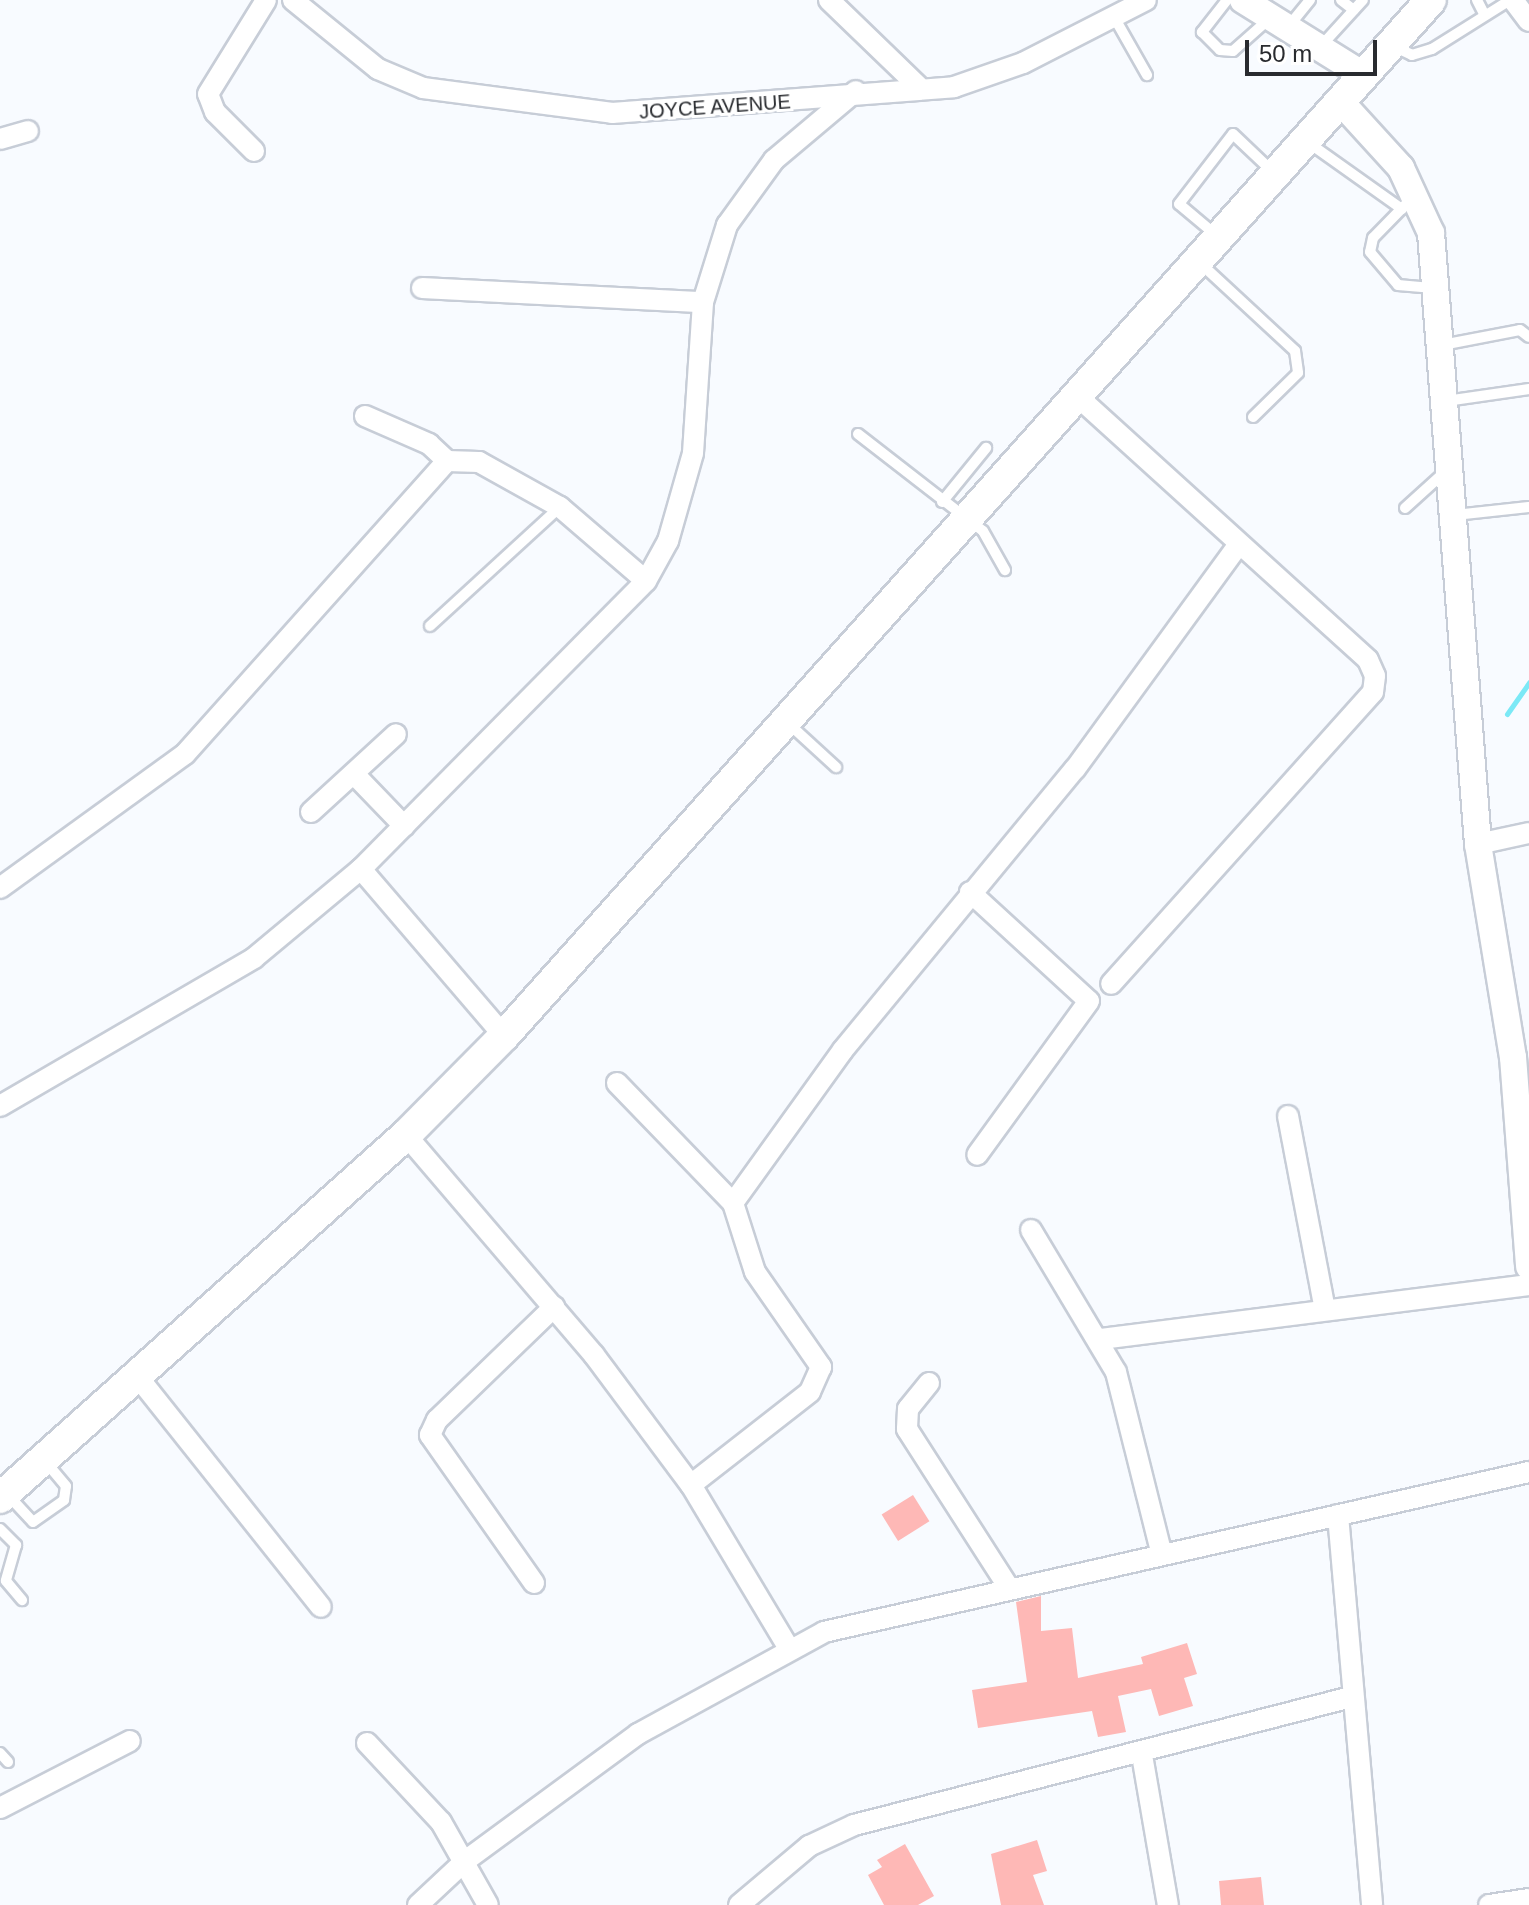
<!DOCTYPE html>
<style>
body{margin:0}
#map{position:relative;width:1529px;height:1905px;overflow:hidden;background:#f8fbff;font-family:Arial,sans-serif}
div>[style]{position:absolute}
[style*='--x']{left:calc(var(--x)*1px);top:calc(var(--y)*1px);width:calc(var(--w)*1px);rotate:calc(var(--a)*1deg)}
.stream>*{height:5px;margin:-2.5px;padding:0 2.5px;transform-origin:2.5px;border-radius:2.5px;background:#7be9f6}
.building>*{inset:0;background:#feb8b6;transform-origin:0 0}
.roads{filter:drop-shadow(2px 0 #c7cdd7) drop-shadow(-2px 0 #c7cdd7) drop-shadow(0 2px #c7cdd7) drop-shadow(0 -2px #c7cdd7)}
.service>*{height:10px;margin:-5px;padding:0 5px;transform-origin:5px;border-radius:5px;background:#fff}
.minor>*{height:20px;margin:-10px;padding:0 10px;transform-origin:10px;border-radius:10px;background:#fff}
.tertiary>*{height:26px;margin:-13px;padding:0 13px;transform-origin:13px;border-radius:13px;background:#fff}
.secondary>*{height:30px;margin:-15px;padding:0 15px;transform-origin:15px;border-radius:15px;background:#fff}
span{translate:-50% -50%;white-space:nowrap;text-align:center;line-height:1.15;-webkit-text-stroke:6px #fff;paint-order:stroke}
.street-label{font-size:20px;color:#292b2f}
.scale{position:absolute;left:1245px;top:40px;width:132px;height:36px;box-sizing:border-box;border:4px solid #292b2f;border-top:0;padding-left:10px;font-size:24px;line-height:28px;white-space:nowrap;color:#292b2f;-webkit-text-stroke:6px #fff;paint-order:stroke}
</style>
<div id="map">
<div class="stream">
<i style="--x:1507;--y:714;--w:39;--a:-55"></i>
</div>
<div class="building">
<i style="left:913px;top:1495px;width:31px;height:37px;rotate:58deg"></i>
<i style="clip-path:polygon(1041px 1596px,1041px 1631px,1072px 1628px,1078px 1678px,1143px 1664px,1141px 1657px,1187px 1643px,1197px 1674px,1184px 1678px,1193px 1706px,1159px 1716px,1151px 1689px,1118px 1696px,1126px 1732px,1098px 1737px,1092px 1711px,978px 1728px,972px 1690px,1027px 1682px,1016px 1602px)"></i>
<i style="clip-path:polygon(1037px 1840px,1047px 1871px,1033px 1875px,1044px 1905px,1001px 1905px,991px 1854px)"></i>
<i style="clip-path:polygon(905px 1844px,934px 1896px,918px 1905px,884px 1905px,868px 1875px,882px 1867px,877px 1860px)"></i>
<i style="clip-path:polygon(1261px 1877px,1264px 1905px,1221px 1905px,1219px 1881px)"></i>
</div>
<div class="roads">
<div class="service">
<i style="--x:1227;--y:0;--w:41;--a:128"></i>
<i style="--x:1202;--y:32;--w:25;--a:45"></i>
<i style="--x:1220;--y:50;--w:13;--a:4"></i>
<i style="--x:1233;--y:51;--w:48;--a:-41.6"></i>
<i style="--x:1341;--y:0;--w:16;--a:38"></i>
<i style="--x:1477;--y:0;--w:16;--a:63"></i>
<i style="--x:1114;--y:17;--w:67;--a:60.4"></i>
<i style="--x:1288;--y:27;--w:35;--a:-51"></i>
<i style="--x:1321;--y:46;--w:62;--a:-47.6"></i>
<i style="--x:1393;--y:46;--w:21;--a:25"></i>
<i style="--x:1412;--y:55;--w:21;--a:-17"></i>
<i style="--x:1432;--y:49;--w:92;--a:-32.1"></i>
<i style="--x:1309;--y:143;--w:114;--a:35.4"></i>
<i style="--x:1413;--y:197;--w:57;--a:134.3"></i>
<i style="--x:1373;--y:238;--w:14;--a:102"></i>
<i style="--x:1370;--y:252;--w:43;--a:49.7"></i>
<i style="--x:1398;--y:285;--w:36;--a:5"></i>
<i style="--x:1216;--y:235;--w:48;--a:-140"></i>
<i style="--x:1179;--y:204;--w:88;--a:-52.4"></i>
<i style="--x:1233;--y:134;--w:55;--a:43.5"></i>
<i style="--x:1199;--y:262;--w:131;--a:42.8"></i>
<i style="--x:1295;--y:351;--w:22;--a:82"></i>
<i style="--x:1298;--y:373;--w:63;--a:135.6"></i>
<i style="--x:1442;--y:345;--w:79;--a:-10.9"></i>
<i style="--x:1520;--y:330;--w:11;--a:38"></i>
<i style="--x:1446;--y:401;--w:84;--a:-8.2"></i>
<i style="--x:858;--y:434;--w:158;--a:37.8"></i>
<i style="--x:983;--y:531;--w:45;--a:60.6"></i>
<i style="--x:942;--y:502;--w:70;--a:-50.8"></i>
<i style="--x:1405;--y:508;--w:57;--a:-42.1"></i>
<i style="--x:1455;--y:515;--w:74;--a:-6.2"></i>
<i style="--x:430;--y:626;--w:176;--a:-42.5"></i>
<i style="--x:789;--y:724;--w:64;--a:42.5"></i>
<i style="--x:7;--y:1494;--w:38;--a:47"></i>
<i style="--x:33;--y:1522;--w:38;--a:-35"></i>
<i style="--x:64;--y:1500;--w:14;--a:-82"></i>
<i style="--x:66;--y:1486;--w:34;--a:-130"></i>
<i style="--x:0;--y:1529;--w:23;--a:45"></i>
<i style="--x:16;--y:1545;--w:37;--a:106"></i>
<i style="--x:6;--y:1581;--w:25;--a:50"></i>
<i style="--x:0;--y:1753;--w:12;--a:48"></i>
</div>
<div class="minor">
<i style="--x:293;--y:0;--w:109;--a:39.1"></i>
<i style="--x:378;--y:69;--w:49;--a:22.9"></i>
<i style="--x:423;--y:88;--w:191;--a:7.5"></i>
<i style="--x:612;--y:113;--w:343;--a:-4.3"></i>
<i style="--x:954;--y:87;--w:73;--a:-19.2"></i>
<i style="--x:1023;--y:63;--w:138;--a:-27.1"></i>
<i style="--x:829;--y:0;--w:124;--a:44"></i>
<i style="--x:1513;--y:0;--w:26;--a:53"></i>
<i style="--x:0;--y:139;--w:29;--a:-16"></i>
<i style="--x:254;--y:151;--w:55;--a:-135"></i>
<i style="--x:215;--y:112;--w:19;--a:-111"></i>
<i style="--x:208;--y:94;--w:110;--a:-58.3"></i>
<i style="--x:422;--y:288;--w:281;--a:2.9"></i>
<i style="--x:1076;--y:395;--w:394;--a:42.2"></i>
<i style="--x:1368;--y:660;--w:17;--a:66"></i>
<i style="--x:1375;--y:676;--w:16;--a:97"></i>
<i style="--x:1373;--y:692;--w:392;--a:131.9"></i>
<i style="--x:365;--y:416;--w:70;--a:23.6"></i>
<i style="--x:429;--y:444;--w:25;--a:43"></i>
<i style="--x:355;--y:775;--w:71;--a:46.1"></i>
<i style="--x:311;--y:812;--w:115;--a:-42.5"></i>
<i style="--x:1478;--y:844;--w:52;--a:-12.2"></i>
<i style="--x:361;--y:869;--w:220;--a:49.4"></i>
<i style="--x:0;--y:888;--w:228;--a:-35.9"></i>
<i style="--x:185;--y:754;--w:393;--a:-48.2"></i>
<i style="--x:447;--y:461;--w:32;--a:2"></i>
<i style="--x:479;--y:462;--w:93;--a:29.1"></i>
<i style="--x:560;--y:507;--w:113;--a:40.7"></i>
<i style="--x:970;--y:892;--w:161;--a:42.5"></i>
<i style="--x:1089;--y:1001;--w:190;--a:126"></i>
<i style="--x:617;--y:1083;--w:167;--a:46"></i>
<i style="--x:733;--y:1203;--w:72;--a:72.3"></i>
<i style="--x:755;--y:1272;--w:116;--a:55.2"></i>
<i style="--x:821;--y:1367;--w:27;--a:114"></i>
<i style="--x:810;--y:1392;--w:151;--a:142"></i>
<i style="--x:0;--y:1106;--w:294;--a:-30.2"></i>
<i style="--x:254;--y:958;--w:139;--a:-39.8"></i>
<i style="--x:361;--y:869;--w:405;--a:-45.3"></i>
<i style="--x:646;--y:581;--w:46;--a:-61.2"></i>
<i style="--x:668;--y:541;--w:91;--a:-74.1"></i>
<i style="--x:693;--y:453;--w:151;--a:-86.2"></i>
<i style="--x:703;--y:302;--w:81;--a:-72.7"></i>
<i style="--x:727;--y:225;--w:80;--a:-54.1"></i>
<i style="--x:774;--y:160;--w:107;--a:-40.1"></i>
<i style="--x:1288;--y:1116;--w:197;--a:79.2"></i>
<i style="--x:406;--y:1135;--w:289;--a:49.5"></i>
<i style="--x:594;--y:1355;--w:162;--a:53.3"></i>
<i style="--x:691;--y:1485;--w:191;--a:59.1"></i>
<i style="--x:733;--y:1203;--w:188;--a:-54.3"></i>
<i style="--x:843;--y:1050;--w:364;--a:-50.5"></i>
<i style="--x:1075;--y:769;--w:275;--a:-53.9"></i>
<i style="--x:1031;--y:1230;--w:165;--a:59.1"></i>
<i style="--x:1116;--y:1372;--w:185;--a:75.9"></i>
<i style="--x:1101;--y:1339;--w:431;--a:-7.2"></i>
<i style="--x:134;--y:1372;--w:300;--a:51.5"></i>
<i style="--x:929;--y:1383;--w:33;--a:129"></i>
<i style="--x:908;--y:1409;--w:20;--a:93"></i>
<i style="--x:907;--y:1429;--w:189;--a:57.3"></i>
<i style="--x:1338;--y:1515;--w:391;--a:85"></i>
<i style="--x:534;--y:1583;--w:181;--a:-125.1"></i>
<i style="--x:430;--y:1435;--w:17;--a:-65"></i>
<i style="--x:437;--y:1420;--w:163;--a:-44"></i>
<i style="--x:367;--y:1743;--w:108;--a:46.9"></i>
<i style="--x:441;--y:1822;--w:95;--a:60.5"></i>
<i style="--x:1142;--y:1755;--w:152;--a:80.2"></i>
<i style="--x:0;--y:1808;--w:146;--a:-27.3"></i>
<i style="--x:418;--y:1905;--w:64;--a:-43.1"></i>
<i style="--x:465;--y:1861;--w:215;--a:-36.3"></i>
<i style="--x:638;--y:1734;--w:212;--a:-28.7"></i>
<i style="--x:824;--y:1632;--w:723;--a:-12.79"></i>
<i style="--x:739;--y:1905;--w:92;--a:-40.1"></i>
<i style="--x:809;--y:1846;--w:50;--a:-25"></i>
<i style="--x:854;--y:1825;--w:513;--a:-14.44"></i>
<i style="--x:1489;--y:1905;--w:40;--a:-8.5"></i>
</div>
<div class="tertiary">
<i style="--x:1243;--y:0;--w:140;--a:31.9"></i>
<i style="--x:1339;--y:100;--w:92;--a:47.6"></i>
<i style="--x:1401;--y:168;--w:72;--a:65.2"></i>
<i style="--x:1431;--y:233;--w:613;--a:85.6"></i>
<i style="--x:1478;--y:844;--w:216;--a:80.7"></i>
<i style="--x:1513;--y:1057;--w:210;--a:85.6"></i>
</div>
<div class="secondary">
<i style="--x:0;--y:1498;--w:545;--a:-41.8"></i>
<i style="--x:406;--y:1135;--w:139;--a:-45.3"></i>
<i style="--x:504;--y:1036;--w:1390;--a:-48.18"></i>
</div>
</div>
<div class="street-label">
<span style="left:715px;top:107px;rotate:-4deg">JOYCE AVENUE</span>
</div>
<div class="scale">50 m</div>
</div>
